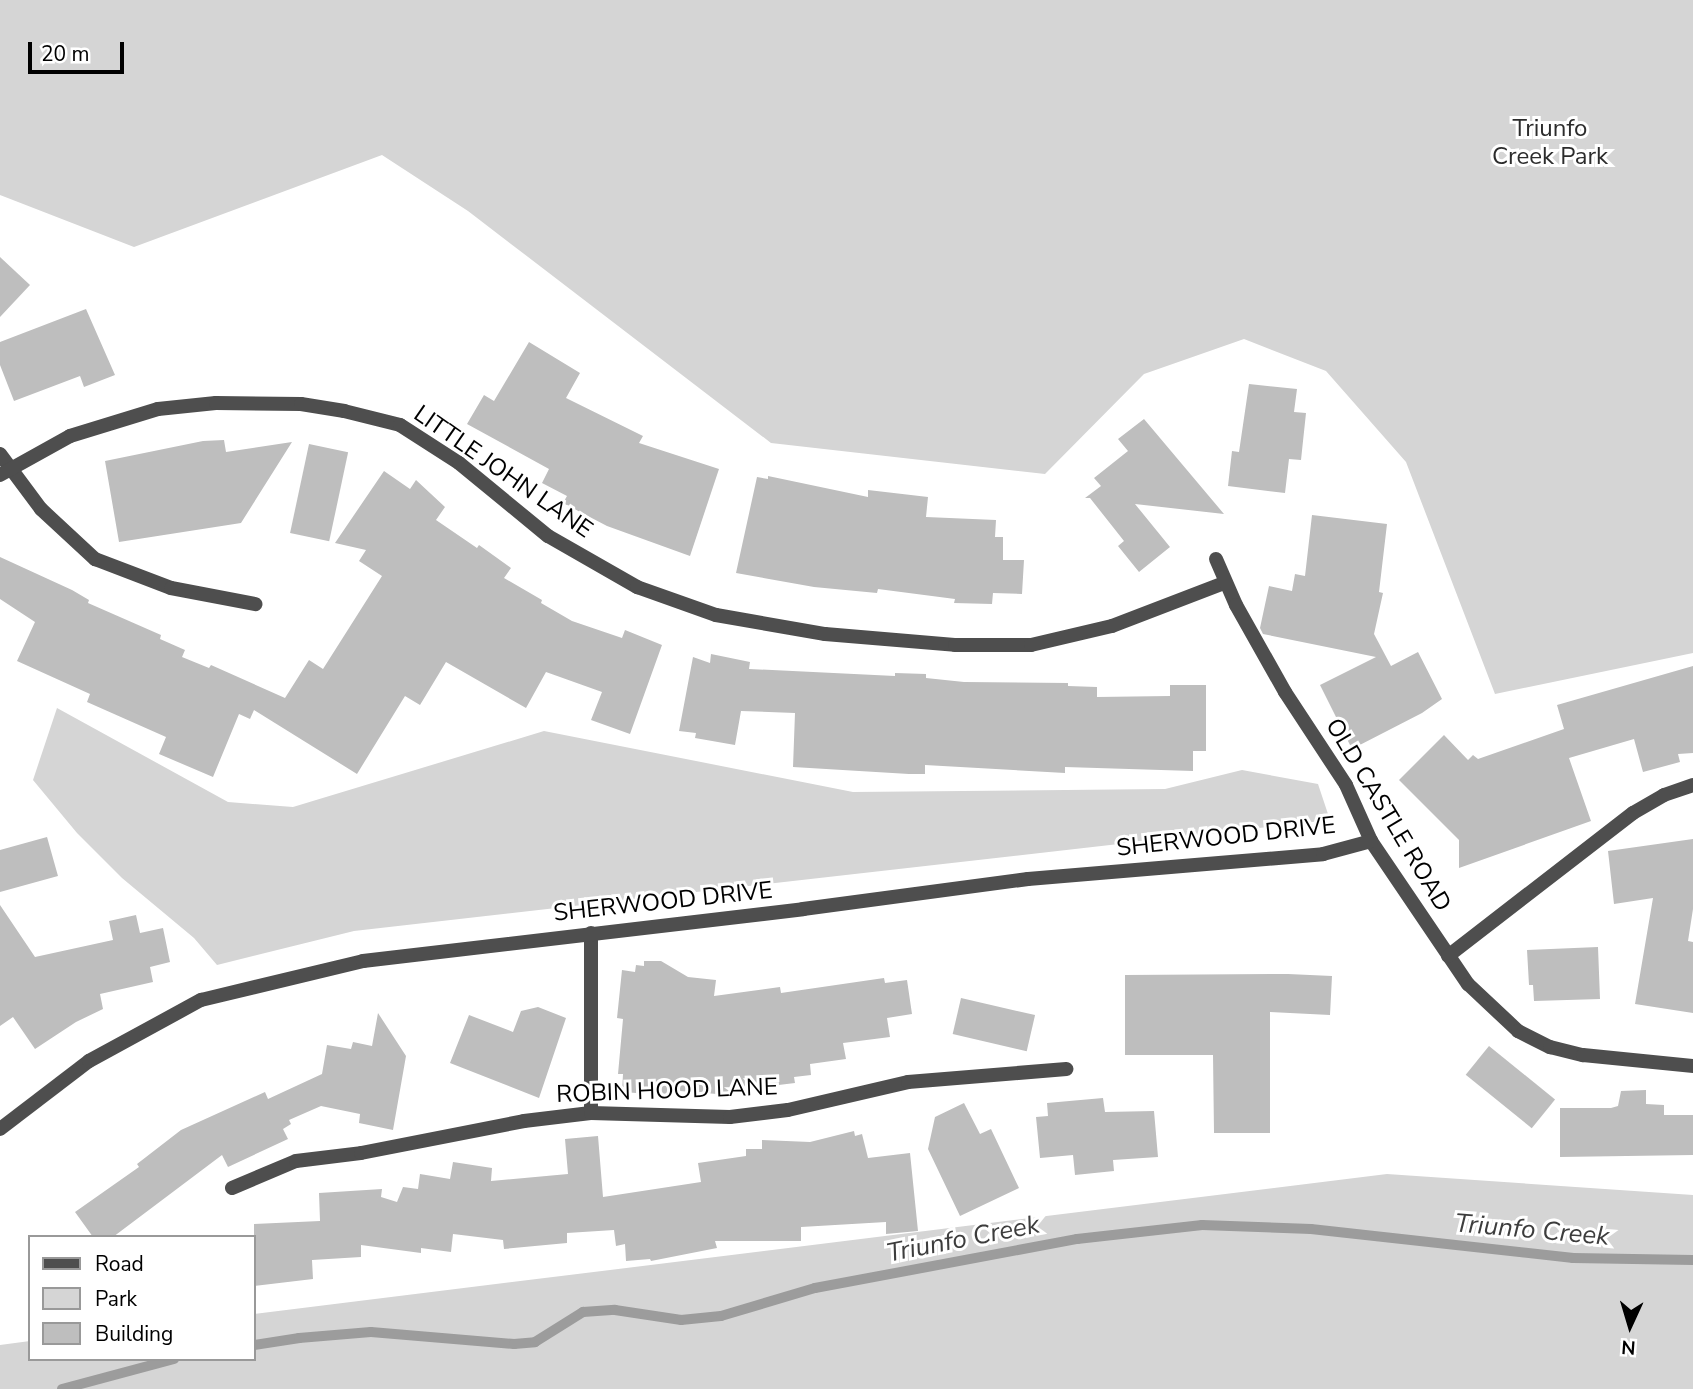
<!DOCTYPE html>
<style>
body{margin:0}
#map{position:relative;width:1693px;height:1389px;overflow:hidden;background:#fff;font-family:"Nunito Sans",sans-serif}
div>[style]{position:absolute}
[style*='--x']{left:calc(var(--x)*1px);top:calc(var(--y)*1px);width:calc(var(--w)*1px);rotate:calc(var(--a)*1deg)}
.green>*{inset:0;background:#d5d5d5}
.stream>*{height:10px;margin:-5px;padding:0 5px;transform-origin:5px;border-radius:5px;background:#9c9c9c}
.building>*{inset:0;background:#bebebe;transform-origin:0 0}
.minor>*{height:14px;margin:-7px;padding:0 7px;transform-origin:7px;border-radius:7px;background:#4e4e4e}
span{translate:-50% -50%;white-space:nowrap;text-align:center;line-height:1.15;-webkit-text-stroke:6px #fff;paint-order:stroke}
.park-label{font-size:24px;color:#2c2c2c}
.street-label{font-size:24px;color:#000}
.water-label{font-size:26px;color:#3d3d3d;font-style:italic}
.legend{position:absolute;left:28px;top:1235px;width:228px;height:126px;box-sizing:border-box;background:#fff;border:2px solid #999;margin:0;padding:9px 12px;list-style:none;font-size:21px;color:#000}
.legend li{display:flex;align-items:center;gap:14px;height:35px}
.legend b{width:35px;border:2px solid #999}
.north{position:absolute;left:1595px;top:1291px;width:70px;height:70px;-webkit-text-stroke:5px #fff;paint-order:stroke;rotate:184deg;font-size:19px;font-weight:700;line-height:28px;text-align:center;color:#000}
.north::after{content:'';display:block;margin:auto;width:24px;height:32px;background:#000;clip-path:polygon(50% 0,100% 100%,50% 72%,0 100%)}
.scale{position:absolute;left:28px;top:42px;width:96px;height:32px;box-sizing:border-box;border:4px solid #000;border-top:0;padding-left:9px;font-size:21px;line-height:24px;white-space:nowrap;color:#000;-webkit-text-stroke:5px #fff;paint-order:stroke}
</style>
<div id="map">
<div class="green">
<i style="clip-path:polygon(0 0,1693px 0,1693px 653px,1495px 694px,1406px 462px,1326px 371px,1244px 339px,1144px 374px,1045px 474px,771px 443px,468px 211px,382px 155px,134px 247px,0 195px)"></i>
<i style="clip-path:polygon(57px 708px,228px 802px,293px 807px,544px 731px,853px 792px,1165px 789px,1242px 770px,1318px 784px,1330px 820px,354px 931px,217px 965px,194px 938px,122px 878px,77px 833px,33px 780px)"></i>
<i style="clip-path:polygon(1387px 1174px,1693px 1195px,1693px 1389px,0 1389px,0 1345px,30px 1341px,30px 1359px,254px 1359px,254px 1314px)"></i>
</div>
<div class="stream">
<i style="--x:254;--y:1345;--w:46;--a:-8.8"></i>
<i style="--x:299;--y:1338;--w:72;--a:-4.8"></i>
<i style="--x:371;--y:1332;--w:144;--a:4.8"></i>
<i style="--x:514;--y:1344;--w:21;--a:-5"></i>
<i style="--x:535;--y:1342;--w:57;--a:-32"></i>
<i style="--x:583;--y:1312;--w:32;--a:-4"></i>
<i style="--x:615;--y:1310;--w:67;--a:8.6"></i>
<i style="--x:681;--y:1320;--w:40;--a:-5.7"></i>
<i style="--x:721;--y:1316;--w:98;--a:-16.6"></i>
<i style="--x:815;--y:1288;--w:267;--a:-10.6"></i>
<i style="--x:1077;--y:1239;--w:126;--a:-6.4"></i>
<i style="--x:1202;--y:1225;--w:109;--a:2.1"></i>
<i style="--x:1311;--y:1229;--w:264;--a:6.3"></i>
<i style="--x:1573;--y:1258;--w:120;--a:1"></i>
<i style="--x:62;--y:1389;--w:116;--a:-15"></i>
</div>
<div class="building">
<i style="clip-path:polygon(0 257px,30px 285px,0 317px)"></i>
<i style="clip-path:polygon(86px 309px,115px 375px,84px 387px,80px 376px,14px 401px,0 365px,0 342px)"></i>
<i style="clip-path:polygon(529px 342px,580px 373px,566px 398px,643px 436px,639px 443px,719px 469px,690px 556px,607px 526px,563px 503px,567px 496px,542px 483px,549px 469px,467px 424px,484px 395px,494px 401px)"></i>
<i style="clip-path:polygon(1249px 384px,1297px 389px,1294px 412px,1306px 413px,1301px 460px,1289px 459px,1285px 493px,1228px 486px,1232px 451px,1239px 452px)"></i>
<i style="clip-path:polygon(1144px 419px,1224px 514px,1135px 504px,1170px 547px,1139px 572px,1118px 546px,1124px 541px,1090px 498px,1085px 498px,1101px 486px,1094px 478px,1128px 451px,1118px 439px)"></i>
<i style="clip-path:polygon(224px 440px,226px 452px,292px 442px,241px 523px,119px 542px,105px 461px,203px 441px)"></i>
<i style="left:309px;top:444px;width:40px;height:91px;rotate:12deg"></i>
<i style="clip-path:polygon(384px 471px,410px 489px,416px 480px,445px 507px,436px 520px,477px 548px,479px 545px,511px 568px,504px 578px,542px 600px,541px 603px,572px 621px,622px 638px,625px 630px,662px 645px,630px 734px,591px 720px,602px 692px,546px 672px,526px 708px,446px 662px,420px 705px,405px 696px,357px 774px,254px 710px,250px 719px,239px 714px,213px 777px,159px 754px,166px 737px,87px 702px,90px 694px,17px 661px,35px 622px,0 599px,0 557px,72px 590px,89px 600px,88px 603px,161px 635px,160px 639px,185px 650px,182px 657px,209px 668px,211px 665px,285px 698px,309px 660px,323px 669px,382px 576px,359px 561px,366px 550px,335px 543px)"></i>
<i style="clip-path:polygon(768px 476px,868px 497px,868px 490px,928px 497px,926px 517px,996px 520px,995px 537px,1003px 537px,1003px 560px,1024px 560px,1022px 594px,993px 593px,992px 604px,954px 603px,955px 599px,878px 589px,877px 593px,814px 587px,736px 573px,757px 477px,768px 479px)"></i>
<i style="clip-path:polygon(1312px 515px,1387px 524px,1379px 592px,1383px 593px,1374px 634px,1391px 666px,1418px 652px,1442px 699px,1422px 713px,1352px 749px,1320px 685px,1376px 657px,1263px 634px,1260px 628px,1269px 586px,1292px 591px,1295px 574px,1305px 576px)"></i>
<i style="clip-path:polygon(711px 654px,750px 662px,749px 669px,895px 676px,895px 673px,926px 674px,926px 678px,964px 682px,1068px 683px,1068px 686px,1097px 687px,1097px 697px,1170px 696px,1170px 685px,1206px 685px,1206px 751px,1193px 751px,1193px 771px,1065px 767px,1065px 773px,925px 765px,925px 774px,909px 774px,793px 767px,795px 713px,741px 711px,735px 745px,695px 738px,696px 733px,679px 731px,693px 657px,710px 663px)"></i>
<i style="clip-path:polygon(1693px 666px,1693px 753px,1678px 754px,1680px 762px,1643px 772px,1634px 739px,1569px 758px,1591px 821px,1459px 868px,1459px 840px,1399px 780px,1444px 735px,1468px 760px,1473px 755px,1478px 759px,1564px 729px,1557px 705px)"></i>
<i style="clip-path:polygon(47px 837px,58px 876px,0 892px,0 850px)"></i>
<i style="clip-path:polygon(1693px 839px,1693px 909px,1688px 941px,1693px 942px,1693px 1013px,1635px 1004px,1653px 898px,1614px 904px,1608px 851px)"></i>
<i style="clip-path:polygon(0 905px,35px 957px,113px 940px,109px 921px,136px 915px,140px 933px,163px 928px,170px 962px,150px 967px,153px 982px,100px 994px,103px 1009px,76px 1022px,35px 1049px,13px 1017px,0 1026px)"></i>
<i style="clip-path:polygon(1598px 947px,1600px 999px,1534px 1001px,1533px 985px,1529px 985px,1527px 950px)"></i>
<i style="clip-path:polygon(644px 961px,661px 961px,688px 977px,716px 980px,714px 996px,780px 987px,781px 993px,884px 978px,885px 983px,907px 980px,912px 1014px,887px 1018px,890px 1037px,843px 1043px,846px 1059px,810px 1064px,811px 1075px,794px 1077px,795px 1083px,730px 1091px,729px 1095px,680px 1091px,679px 1096px,622px 1092px,623px 1074px,618px 1074px,623px 1019px,617px 1018px,622px 970px,635px 972px,636px 965px,644px 966px)"></i>
<i style="clip-path:polygon(1288px 974px,1332px 976px,1330px 1015px,1270px 1012px,1270px 1133px,1214px 1133px,1213px 1055px,1125px 1055px,1125px 975px)"></i>
<i style="left:961px;top:998px;width:76px;height:37px;rotate:13deg"></i>
<i style="clip-path:polygon(538px 1007px,566px 1018px,539px 1098px,450px 1063px,469px 1015px,513px 1032px,521px 1011px)"></i>
<i style="clip-path:polygon(378px 1013px,406px 1056px,393px 1130px,359px 1123px,360px 1114px,321px 1106px,289px 1120px,291px 1124px,283px 1129px,288px 1139px,228px 1167px,222px 1155px,113px 1237px,93px 1237px,75px 1212px,139px 1167px,137px 1164px,181px 1130px,265px 1092px,268px 1099px,322px 1074px,327px 1045px,351px 1049px,353px 1042px,372px 1046px)"></i>
<i style="left:1489px;top:1046px;width:85px;height:37px;rotate:39deg"></i>
<i style="clip-path:polygon(1646px 1090px,1646px 1104px,1664px 1105px,1664px 1115px,1693px 1115px,1693px 1155px,1560px 1157px,1560px 1108px,1611px 1108px,1618px 1106px,1621px 1091px)"></i>
<i style="clip-path:polygon(1103px 1098px,1105px 1112px,1154px 1111px,1158px 1157px,1113px 1160px,1114px 1171px,1075px 1175px,1073px 1155px,1040px 1158px,1036px 1117px,1048px 1116px,1047px 1103px)"></i>
<i style="clip-path:polygon(964px 1103px,980px 1134px,991px 1129px,1019px 1188px,960px 1216px,928px 1149px,935px 1117px)"></i>
<i style="clip-path:polygon(854px 1131px,855px 1136px,862px 1134px,868px 1158px,910px 1153px,918px 1231px,886px 1234px,886px 1222px,801px 1227px,801px 1241px,715px 1241px,717px 1248px,651px 1261px,650px 1259px,626px 1261px,625px 1244px,616px 1246px,614px 1230px,567px 1233px,567px 1243px,504px 1249px,503px 1240px,453px 1234px,451px 1252px,421px 1248px,421px 1253px,361px 1245px,361px 1257px,312px 1260px,313px 1279px,254px 1286px,254px 1224px,320px 1221px,319px 1193px,382px 1189px,381px 1197px,397px 1202px,403px 1187px,418px 1189px,420px 1174px,450px 1179px,453px 1162px,492px 1168px,491px 1181px,568px 1174px,565px 1139px,598px 1136px,603px 1197px,701px 1182px,698px 1163px,746px 1156px,746px 1149px,762px 1149px,762px 1140px,810px 1142px)"></i>
</div>
<div class="minor">
<i style="--x:0;--y:454;--w:69;--a:53.3"></i>
<i style="--x:41;--y:509;--w:74;--a:42.8"></i>
<i style="--x:95;--y:559;--w:81;--a:20.9"></i>
<i style="--x:171;--y:588;--w:86;--a:10.8"></i>
<i style="--x:0;--y:475;--w:80;--a:-29.1"></i>
<i style="--x:70;--y:436;--w:92;--a:-17.1"></i>
<i style="--x:158;--y:409;--w:58;--a:-5.9"></i>
<i style="--x:216;--y:403;--w:85;--a:0.7"></i>
<i style="--x:301;--y:404;--w:44;--a:9.2"></i>
<i style="--x:344;--y:411;--w:58;--a:14"></i>
<i style="--x:400;--y:425;--w:70;--a:32.8"></i>
<i style="--x:459;--y:463;--w:115;--a:39.4"></i>
<i style="--x:548;--y:536;--w:103;--a:29.8"></i>
<i style="--x:637;--y:587;--w:84;--a:19.5"></i>
<i style="--x:716;--y:615;--w:111;--a:9.9"></i>
<i style="--x:825;--y:634;--w:130;--a:4.8"></i>
<i style="--x:955;--y:645;--w:76;--a:0"></i>
<i style="--x:1031;--y:645;--w:83;--a:-13.2"></i>
<i style="--x:1112;--y:626;--w:120;--a:-21"></i>
<i style="--x:1216;--y:559;--w:50;--a:66.5"></i>
<i style="--x:1236;--y:605;--w:100;--a:60.6"></i>
<i style="--x:1285;--y:692;--w:111;--a:56.7"></i>
<i style="--x:1346;--y:785;--w:61;--a:65.9"></i>
<i style="--x:1371;--y:841;--w:173;--a:55.9"></i>
<i style="--x:1468;--y:984;--w:69;--a:43.2"></i>
<i style="--x:1518;--y:1031;--w:36;--a:27"></i>
<i style="--x:1550;--y:1047;--w:34;--a:14"></i>
<i style="--x:1583;--y:1055;--w:111;--a:5.7"></i>
<i style="--x:591;--y:933;--w:180;--a:90"></i>
<i style="--x:1448;--y:956;--w:234;--a:-37.7"></i>
<i style="--x:1633;--y:813;--w:36;--a:-30"></i>
<i style="--x:1664;--y:795;--w:31;--a:-19"></i>
<i style="--x:0;--y:1129;--w:112;--a:-37.4"></i>
<i style="--x:89;--y:1061;--w:128;--a:-28.6"></i>
<i style="--x:201;--y:1000;--w:167;--a:-13.5"></i>
<i style="--x:363;--y:961;--w:443;--a:-6.7"></i>
<i style="--x:803;--y:909;--w:227;--a:-7.6"></i>
<i style="--x:1028;--y:879;--w:296;--a:-4.8"></i>
<i style="--x:1323;--y:854;--w:50;--a:-15.2"></i>
<i style="--x:232;--y:1188;--w:69;--a:-22.9"></i>
<i style="--x:296;--y:1161;--w:65;--a:-7"></i>
<i style="--x:361;--y:1153;--w:166;--a:-11.1"></i>
<i style="--x:524;--y:1121;--w:67;--a:-6.8"></i>
<i style="--x:591;--y:1113;--w:139;--a:1.6"></i>
<i style="--x:730;--y:1117;--w:58;--a:-6.9"></i>
<i style="--x:788;--y:1110;--w:123;--a:-13.1"></i>
<i style="--x:908;--y:1082;--w:159;--a:-4.7"></i>
</div>
<div class="park-label">
<span style="left:1550px;top:143px">Triunfo<br>Creek Park</span>
</div>
<div class="street-label">
<span style="left:503px;top:472px;rotate:35deg">LITTLE JOHN LANE</span>
<span style="left:1388px;top:815px;rotate:59deg">OLD CASTLE ROAD</span>
<span style="left:1226px;top:837px;rotate:-6deg">SHERWOOD DRIVE</span>
<span style="left:663px;top:902px;rotate:-6deg">SHERWOOD DRIVE</span>
<span style="left:667px;top:1091px;rotate:-2deg">ROBIN HOOD LANE</span>
</div>
<div class="water-label">
<span style="left:1532px;top:1230px;rotate:5deg">Triunfo Creek</span>
<span style="left:963px;top:1239px;rotate:-11deg">Triunfo Creek</span>
</div>
<ul class="legend">
<li><b style="height:9px;background:#4e4e4e"></b>Road</li>
<li><b style="height:19px;background:#d5d5d5"></b>Park</li>
<li><b style="height:19px;background:#bebebe"></b>Building</li>
</ul>
<div class="north">N</div>
<div class="scale">20 m</div>
</div>
